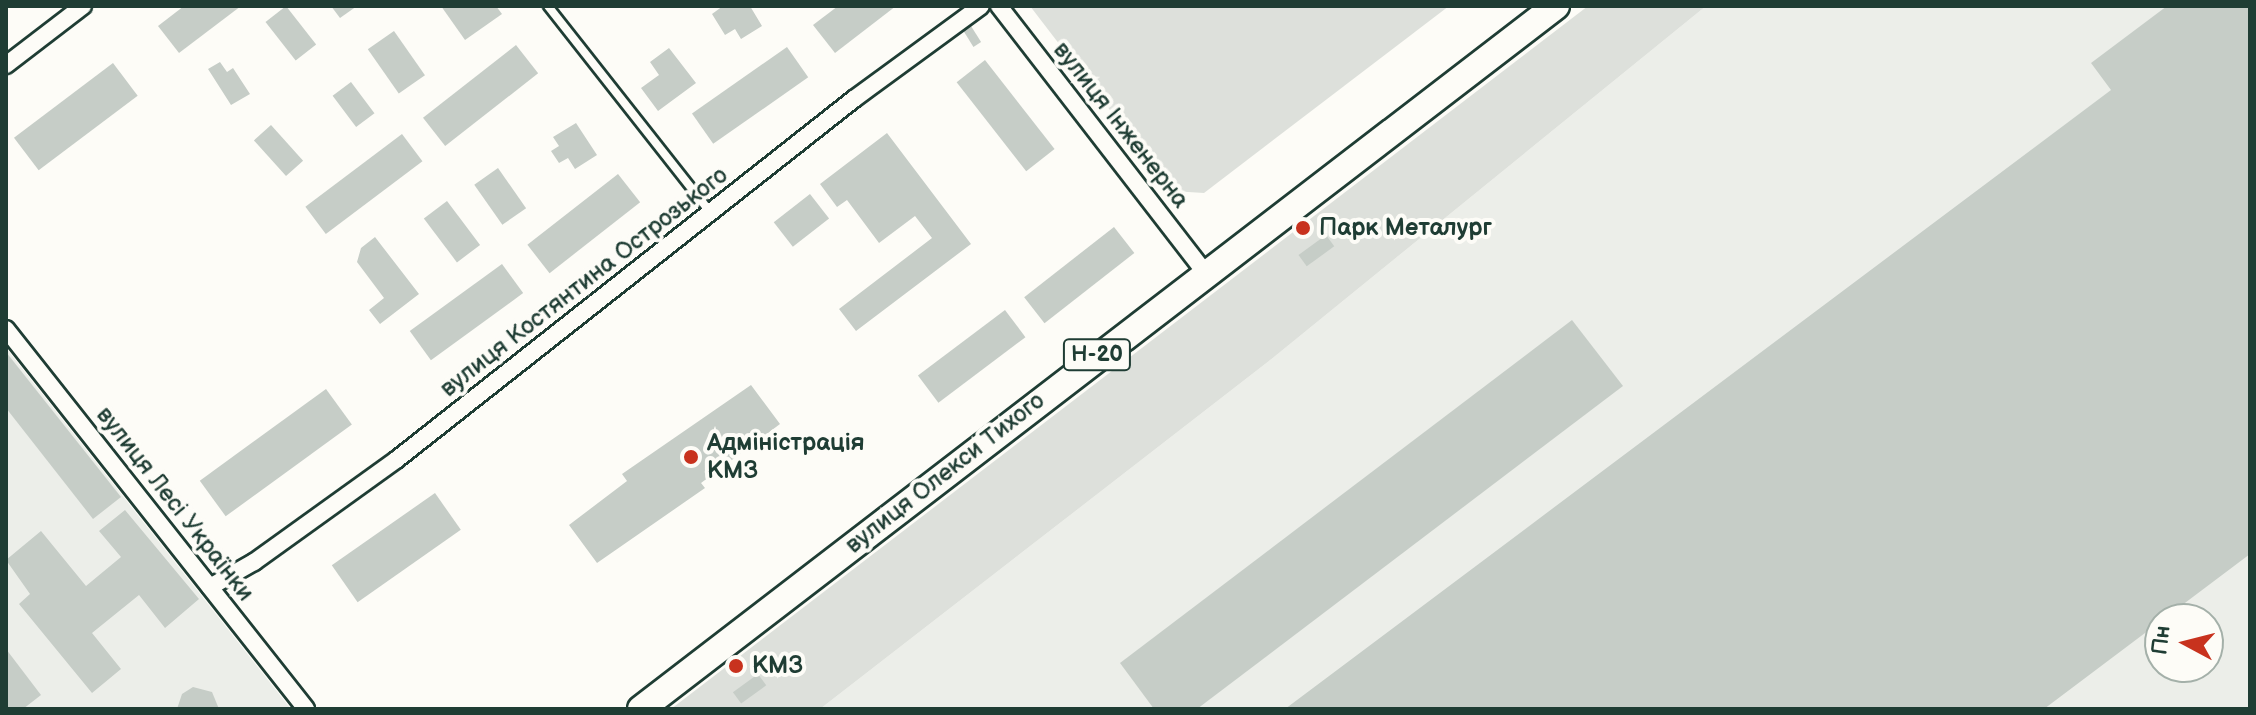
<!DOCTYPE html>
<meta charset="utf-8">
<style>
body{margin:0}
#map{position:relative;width:2256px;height:715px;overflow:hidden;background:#fdfcf7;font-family:"Balsamiq Sans",sans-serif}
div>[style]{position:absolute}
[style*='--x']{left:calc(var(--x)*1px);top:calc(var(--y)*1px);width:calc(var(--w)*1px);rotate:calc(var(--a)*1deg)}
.built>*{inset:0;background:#eceee9}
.green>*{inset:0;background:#dde0db}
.building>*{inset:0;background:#c6cdc7;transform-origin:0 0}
.roads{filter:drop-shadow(2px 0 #1f3d34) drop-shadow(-2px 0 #1f3d34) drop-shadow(0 2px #1f3d34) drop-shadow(0 -2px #1f3d34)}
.service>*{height:8px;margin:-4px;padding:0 4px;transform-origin:4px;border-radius:4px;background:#fdfcf7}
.minor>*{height:16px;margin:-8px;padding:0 8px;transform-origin:8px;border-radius:8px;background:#fdfcf7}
.primary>*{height:26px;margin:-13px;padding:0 13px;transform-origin:13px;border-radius:13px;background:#fdfcf7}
.dots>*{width:22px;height:22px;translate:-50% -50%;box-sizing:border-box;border:4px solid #fdfcf7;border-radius:50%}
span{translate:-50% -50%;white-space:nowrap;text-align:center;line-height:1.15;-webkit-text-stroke:8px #fdfcf7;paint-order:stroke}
.shield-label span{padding:2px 6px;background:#fdfcf7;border:2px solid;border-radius:6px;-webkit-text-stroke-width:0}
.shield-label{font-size:22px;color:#1f3d34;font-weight:700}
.street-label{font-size:24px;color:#1f3d34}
.poi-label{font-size:24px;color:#1f3d34;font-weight:700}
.left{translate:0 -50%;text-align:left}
.frame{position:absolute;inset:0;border:8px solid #1f3d34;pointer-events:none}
.north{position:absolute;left:2144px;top:603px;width:80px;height:80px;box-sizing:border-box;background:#fdfcf7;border:2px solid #a4b0a9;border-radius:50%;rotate:277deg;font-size:22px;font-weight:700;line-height:32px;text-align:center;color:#1f3d34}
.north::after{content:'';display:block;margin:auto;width:28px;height:36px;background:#c8321e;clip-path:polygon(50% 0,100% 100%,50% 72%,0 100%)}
</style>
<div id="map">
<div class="built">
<i style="clip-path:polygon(evenodd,1706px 6px,2250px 6px,2250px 709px,820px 709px,1269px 361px,1706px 6px,2160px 619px,2208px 619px,2208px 667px,2160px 667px,2160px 619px)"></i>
<i style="clip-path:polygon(6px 348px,291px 709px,6px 709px)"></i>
</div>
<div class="green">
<i style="clip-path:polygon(1030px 6px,1449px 6px,1204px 193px,1172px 191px)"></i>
<i style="clip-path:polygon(1588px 6px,1706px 6px,1269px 361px,820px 709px,671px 709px)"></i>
</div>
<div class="building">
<i style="clip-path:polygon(184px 6px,241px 6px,179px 53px,158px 26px)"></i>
<i style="left:286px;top:6px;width:49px;height:26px;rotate:52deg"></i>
<i style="clip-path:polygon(331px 6px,357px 6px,340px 18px)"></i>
<i style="clip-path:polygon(441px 6px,496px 6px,502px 14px,465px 40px)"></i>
<i style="clip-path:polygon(723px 6px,750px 6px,762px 26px,741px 39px,735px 29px,725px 35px,712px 14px)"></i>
<i style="clip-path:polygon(838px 6px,896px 6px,835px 53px,813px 25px)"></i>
<i style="clip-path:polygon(2167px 6px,2250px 6px,2250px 554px,2044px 709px,1285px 709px,2111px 90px,2091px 63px)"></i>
<i style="left:971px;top:26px;width:19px;height:9px;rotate:58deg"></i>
<i style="left:394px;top:31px;width:54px;height:32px;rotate:55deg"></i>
<i style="left:516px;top:45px;width:36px;height:118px;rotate:52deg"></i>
<i style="left:787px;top:47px;width:37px;height:116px;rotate:55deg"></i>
<i style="clip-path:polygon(669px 48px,696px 83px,658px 111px,641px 88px,659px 75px,650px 62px)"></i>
<i style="left:985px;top:60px;width:113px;height:36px;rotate:52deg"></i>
<i style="clip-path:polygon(220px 62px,227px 72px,233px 68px,250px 94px,231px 105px,208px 69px)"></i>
<i style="left:113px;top:63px;width:41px;height:124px;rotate:53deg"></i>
<i style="left:351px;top:82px;width:39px;height:23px;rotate:53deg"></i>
<i style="clip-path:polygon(576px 123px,597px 155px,575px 169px,568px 158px,559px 163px,551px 151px,559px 146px,553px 137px)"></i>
<i style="left:271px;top:125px;width:48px;height:23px;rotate:48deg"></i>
<i style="clip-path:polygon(887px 133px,971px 244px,856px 331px,839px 309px,932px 238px,915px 216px,879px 243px,847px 200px,837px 207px,820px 184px)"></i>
<i style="left:402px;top:134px;width:34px;height:121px;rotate:53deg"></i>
<i style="left:498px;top:168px;width:49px;height:29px;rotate:55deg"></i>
<i style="left:618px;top:174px;width:36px;height:115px;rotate:52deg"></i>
<i style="left:810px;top:194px;width:31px;height:46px;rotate:52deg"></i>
<i style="left:447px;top:201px;width:55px;height:29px;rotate:53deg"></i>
<i style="left:1114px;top:227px;width:33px;height:114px;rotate:52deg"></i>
<i style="left:1326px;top:235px;width:14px;height:34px;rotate:54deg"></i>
<i style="clip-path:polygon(375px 237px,419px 294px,380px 324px,369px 310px,384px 298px,357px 262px,361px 248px)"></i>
<i style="left:502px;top:264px;width:36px;height:114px;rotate:54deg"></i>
<i style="left:1005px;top:310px;width:34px;height:109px;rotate:53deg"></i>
<i style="clip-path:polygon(1572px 320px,1623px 386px,1197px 709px,1154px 709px,1120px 663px)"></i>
<i style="clip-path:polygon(6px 352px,121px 497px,93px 519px,6px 408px)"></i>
<i style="clip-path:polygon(751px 385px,780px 424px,701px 483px,705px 488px,597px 563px,569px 525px,627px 481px,622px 474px)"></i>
<i style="left:326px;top:389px;width:44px;height:156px;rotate:54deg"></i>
<i style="left:435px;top:493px;width:45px;height:126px;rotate:55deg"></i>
<i style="clip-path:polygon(125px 510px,199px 599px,165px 628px,139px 595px,92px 633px,121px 669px,92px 693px,19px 604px,30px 594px,6px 560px,41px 531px,86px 586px,121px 557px,99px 531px)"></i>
<i style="clip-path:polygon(6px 649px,41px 695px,23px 709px,6px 709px)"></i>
<i style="left:758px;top:674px;width:14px;height:31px;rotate:54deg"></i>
<i style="clip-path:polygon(193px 687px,212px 692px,219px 709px,177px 709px,182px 694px)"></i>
</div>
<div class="roads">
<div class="service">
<i style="--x:548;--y:6;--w:263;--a:51.8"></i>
</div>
<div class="minor">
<i style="--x:999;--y:6;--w:337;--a:52.3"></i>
<i style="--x:6;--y:65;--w:97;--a:-37.5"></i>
<i style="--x:6;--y:329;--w:484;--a:51.7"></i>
<i style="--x:210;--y:587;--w:51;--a:-29.6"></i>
<i style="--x:254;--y:562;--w:175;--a:-35.7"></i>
<i style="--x:396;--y:460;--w:583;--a:-38.25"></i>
<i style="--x:854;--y:99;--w:157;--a:-36.2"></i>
</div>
<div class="primary">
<i style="--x:641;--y:709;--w:1154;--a:-37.54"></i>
</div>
</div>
<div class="dots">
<i style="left:1303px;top:228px;background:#c8321e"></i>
<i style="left:691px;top:457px;background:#c8321e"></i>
<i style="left:736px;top:666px;background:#c8321e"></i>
</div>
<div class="shield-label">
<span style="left:1097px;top:355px">Н-20</span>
</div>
<div class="street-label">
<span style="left:1121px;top:125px;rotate:52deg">вулиця Інженерна</span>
<span style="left:584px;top:282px;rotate:-38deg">вулиця Костянтина Острозького</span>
<span style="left:945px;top:473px;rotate:-38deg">вулиця Олекси Тихого</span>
<span style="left:175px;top:504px;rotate:52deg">вулиця Лесі Українки</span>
</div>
<div class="poi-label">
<span class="left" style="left:1319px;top:228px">Парк Металург</span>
<span class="left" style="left:707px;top:457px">Адміністрація<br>КМЗ</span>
<span class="left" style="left:752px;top:666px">КМЗ</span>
</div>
<div class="frame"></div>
<div class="north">Пн</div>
</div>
